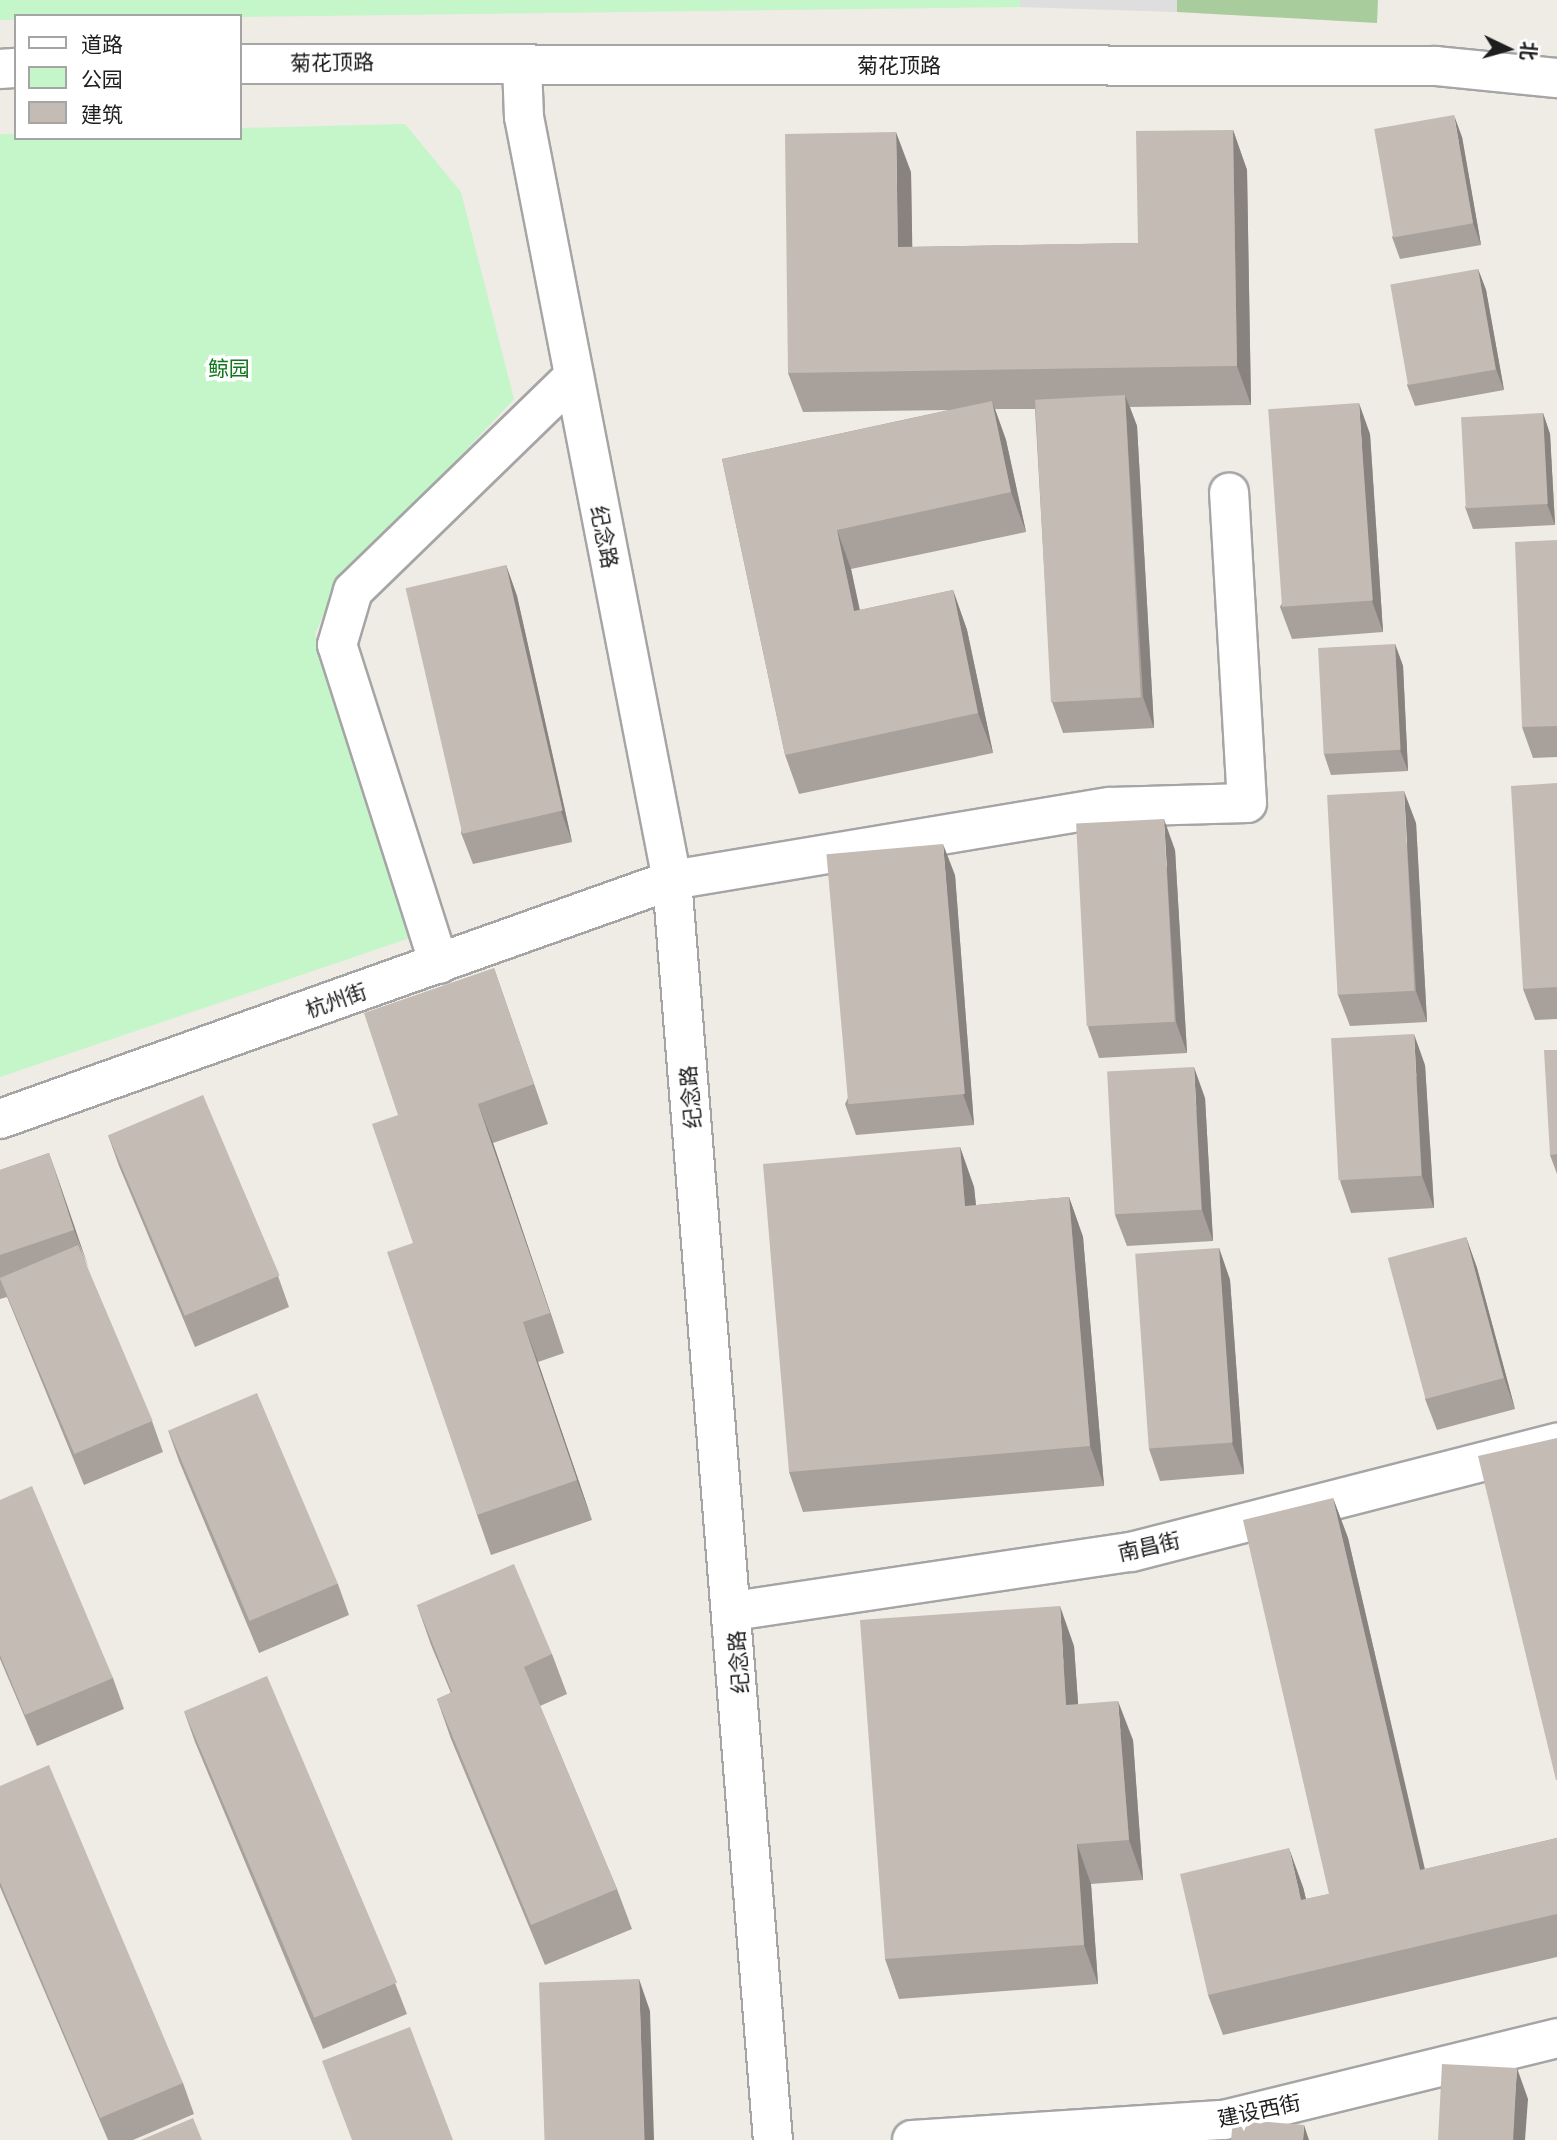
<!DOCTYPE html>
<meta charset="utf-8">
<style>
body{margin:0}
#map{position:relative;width:1557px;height:2140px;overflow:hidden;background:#efebe5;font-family:Commissioner,"Noto Sans SC",sans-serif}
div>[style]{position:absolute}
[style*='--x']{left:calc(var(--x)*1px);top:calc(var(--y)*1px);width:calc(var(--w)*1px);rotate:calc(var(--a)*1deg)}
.forest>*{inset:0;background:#a9cc9c}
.park>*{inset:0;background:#c4f6c9}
.parking>*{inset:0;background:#dedede}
.roads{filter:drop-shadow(2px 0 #a5a5a5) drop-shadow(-2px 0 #a5a5a5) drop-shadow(0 2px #a5a5a5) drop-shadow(0 -2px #a5a5a5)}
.minor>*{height:38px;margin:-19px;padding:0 19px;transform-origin:19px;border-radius:19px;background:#fff}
.wall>*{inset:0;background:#a8a19b}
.shaded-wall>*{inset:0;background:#88837e}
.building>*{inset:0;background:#c3bbb4;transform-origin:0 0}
span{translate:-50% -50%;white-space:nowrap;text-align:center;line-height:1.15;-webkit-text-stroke:7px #fff;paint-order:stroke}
.street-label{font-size:21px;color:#1e1e1e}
.park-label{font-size:21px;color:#11771c}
.legend{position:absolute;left:14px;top:14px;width:228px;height:126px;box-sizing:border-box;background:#fff;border:2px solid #a5a5a5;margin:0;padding:9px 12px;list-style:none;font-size:21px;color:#1e1e1e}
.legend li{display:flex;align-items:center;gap:14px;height:35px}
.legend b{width:35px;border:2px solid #a5a5a5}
.north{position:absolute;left:1473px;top:14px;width:70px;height:70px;-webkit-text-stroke:5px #fff;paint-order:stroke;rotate:95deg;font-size:19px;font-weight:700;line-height:28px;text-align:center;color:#1e1e1e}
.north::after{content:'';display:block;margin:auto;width:24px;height:32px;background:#1e1e1e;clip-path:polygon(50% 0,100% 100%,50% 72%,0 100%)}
</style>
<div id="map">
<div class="forest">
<i style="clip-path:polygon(1177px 0,1378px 0,1377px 23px,1177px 12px)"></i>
</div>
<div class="park">
<i style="clip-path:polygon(0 0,1020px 0,1020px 7px,0 20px)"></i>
<i style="clip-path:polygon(405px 124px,461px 192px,514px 399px,334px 591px,315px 634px,410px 938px,0 1077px,0 134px,240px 138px,240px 128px)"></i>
</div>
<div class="parking">
<i style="clip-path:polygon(1020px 0,1177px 0,1177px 12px,1020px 7px)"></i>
</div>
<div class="roads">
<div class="minor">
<i style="--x:240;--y:64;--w:1196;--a:0.1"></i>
<i style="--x:1436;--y:66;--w:122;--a:5.7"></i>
<i style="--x:522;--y:65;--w:52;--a:87.8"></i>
<i style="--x:524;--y:117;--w:777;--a:79.02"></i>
<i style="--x:672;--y:880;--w:1264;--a:85.42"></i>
<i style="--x:0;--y:69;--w:16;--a:-4"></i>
<i style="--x:439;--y:964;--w:335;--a:-107.7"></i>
<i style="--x:337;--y:645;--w:56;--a:-73.5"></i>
<i style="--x:353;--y:591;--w:308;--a:-44.2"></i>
<i style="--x:0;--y:1119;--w:713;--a:-19.58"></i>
<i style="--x:672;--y:880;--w:444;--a:-9.5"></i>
<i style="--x:1110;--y:807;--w:137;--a:-1.7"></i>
<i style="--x:1247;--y:803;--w:311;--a:-93.3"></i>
<i style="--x:734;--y:1611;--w:401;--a:-8.5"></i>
<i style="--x:1131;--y:1552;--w:440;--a:-14.4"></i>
<i style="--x:912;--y:2140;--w:313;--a:-3.7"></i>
<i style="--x:1224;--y:2120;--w:343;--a:-13.8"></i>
</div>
</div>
<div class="wall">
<i style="clip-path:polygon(1233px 130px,1247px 170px,1251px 405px,1130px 407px,1137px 426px,1154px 728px,1063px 733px,1052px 702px,1035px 409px,995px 409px,1006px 440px,1026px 532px,851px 569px,860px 610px,953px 590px,967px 630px,993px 753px,799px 794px,785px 755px,722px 459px,949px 410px,803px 412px,788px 373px,911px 172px,912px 247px,1138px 243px)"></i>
<i style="clip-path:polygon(1462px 137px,1481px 245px,1400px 259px,1392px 237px)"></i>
<i style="clip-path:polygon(1478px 269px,1486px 290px,1504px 390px,1415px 406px,1407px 385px)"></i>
<i style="clip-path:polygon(1543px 413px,1550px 434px,1555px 525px,1473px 529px,1465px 507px)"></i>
<i style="clip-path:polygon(1370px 434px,1383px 632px,1292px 639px,1280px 607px)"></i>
<i style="clip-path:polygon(1557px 540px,1557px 757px,1533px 758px,1522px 727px)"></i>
<i style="clip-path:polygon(506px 565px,517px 596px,572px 842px,473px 864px,461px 833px)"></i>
<i style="clip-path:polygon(1395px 644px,1403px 666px,1408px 771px,1331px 775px,1324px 754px)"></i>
<i style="clip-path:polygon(1557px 783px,1557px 1019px,1535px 1020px,1523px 989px)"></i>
<i style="clip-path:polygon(1416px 823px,1427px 1022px,1350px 1026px,1338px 995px)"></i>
<i style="clip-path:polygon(1175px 850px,1187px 1053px,1099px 1058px,1088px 1027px)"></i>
<i style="clip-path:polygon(955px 875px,974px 1125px,856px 1135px,845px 1104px)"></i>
<i style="clip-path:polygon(494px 968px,548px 1124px,493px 1143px,564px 1353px,538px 1362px,592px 1520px,491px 1555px,477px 1515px,398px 1115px)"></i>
<i style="clip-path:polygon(1557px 1050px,1557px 1174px,1550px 1155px)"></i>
<i style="clip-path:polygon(1425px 1065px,1434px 1208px,1351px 1213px,1340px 1181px)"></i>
<i style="clip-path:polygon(1205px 1098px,1213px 1241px,1127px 1246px,1115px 1215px)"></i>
<i style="clip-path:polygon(108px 1135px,278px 1276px,289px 1307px,195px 1347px,119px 1166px)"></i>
<i style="clip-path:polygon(960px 1147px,974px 1187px,976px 1205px,1069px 1197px,1083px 1237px,1104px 1486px,803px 1512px,789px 1472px)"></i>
<i style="clip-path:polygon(49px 1153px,88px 1270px,152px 1421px,163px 1452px,84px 1485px,7px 1297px,0 1299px,0 1170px)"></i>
<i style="clip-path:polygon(1466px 1237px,1477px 1268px,1515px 1409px,1437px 1430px,1425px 1399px)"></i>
<i style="clip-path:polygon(1219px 1248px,1230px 1280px,1244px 1474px,1160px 1481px,1149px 1449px)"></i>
<i style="clip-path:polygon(168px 1430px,338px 1584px,349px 1615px,259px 1653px,179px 1461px)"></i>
<i style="clip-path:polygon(1333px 1498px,1348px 1538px,1425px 1869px,1557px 1838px,1557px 1957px,1223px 2035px,1208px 1995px,1303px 1887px,1306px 1899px,1329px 1894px)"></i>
<i style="clip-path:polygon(0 1500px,113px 1678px,124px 1709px,37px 1746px,0 1659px)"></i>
<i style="clip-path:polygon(417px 1605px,552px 1654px,567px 1694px,540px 1706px,617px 1889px,632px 1929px,545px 1965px,451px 1739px,437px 1699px,451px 1693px,431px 1645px)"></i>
<i style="clip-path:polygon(1074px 1646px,1078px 1704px,1133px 1740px,1143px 1880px,1091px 1884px,1098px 1984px,899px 1999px,885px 1959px)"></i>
<i style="clip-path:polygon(184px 1711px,395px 1983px,407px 2014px,323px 2049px,195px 1742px)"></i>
<i style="clip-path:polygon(0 1786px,183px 2083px,194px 2114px,133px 2140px,108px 2140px,0 1887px)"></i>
</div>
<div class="shaded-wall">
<i style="clip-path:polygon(1454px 115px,1462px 137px,1481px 245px,1473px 223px)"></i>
<i style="clip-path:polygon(1233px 130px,1247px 170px,1251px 405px,1237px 366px)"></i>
<i style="clip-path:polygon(896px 132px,911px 172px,913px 287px,898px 247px)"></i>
<i style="clip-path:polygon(1478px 269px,1486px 290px,1504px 390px,1496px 369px)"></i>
<i style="clip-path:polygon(1125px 395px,1137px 426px,1154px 728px,1143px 697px)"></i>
<i style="clip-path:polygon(992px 401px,1006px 440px,1026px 532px,1011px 492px)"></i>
<i style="clip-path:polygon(1359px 403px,1370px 434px,1383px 632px,1372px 601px)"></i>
<i style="clip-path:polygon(1543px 413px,1550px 434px,1555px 525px,1547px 504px)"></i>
<i style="clip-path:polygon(837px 530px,851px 569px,868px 651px,854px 611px)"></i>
<i style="clip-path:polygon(506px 565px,517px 596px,572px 842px,561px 811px)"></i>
<i style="clip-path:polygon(953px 590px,967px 630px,993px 753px,978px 713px)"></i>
<i style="clip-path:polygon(1395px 644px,1403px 666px,1408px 771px,1400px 750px)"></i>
<i style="clip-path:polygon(1404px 791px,1416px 823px,1427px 1022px,1416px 991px)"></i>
<i style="clip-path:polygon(1164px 819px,1175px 850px,1187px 1053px,1176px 1022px)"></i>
<i style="clip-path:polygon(943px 844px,955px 875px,974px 1125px,963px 1094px)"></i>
<i style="clip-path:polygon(1414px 1034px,1425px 1065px,1434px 1208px,1422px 1176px)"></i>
<i style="clip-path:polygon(1194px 1067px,1205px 1098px,1213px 1241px,1202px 1210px)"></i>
<i style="clip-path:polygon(478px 1104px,493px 1143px,564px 1353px,550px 1313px)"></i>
<i style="clip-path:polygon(960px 1147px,974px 1187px,980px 1245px,965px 1206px)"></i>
<i style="clip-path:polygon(49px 1153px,63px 1193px,89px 1269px,74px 1230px)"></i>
<i style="clip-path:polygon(1069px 1197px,1083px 1237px,1104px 1486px,1090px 1446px)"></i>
<i style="clip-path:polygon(1466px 1237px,1477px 1268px,1515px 1409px,1504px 1378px)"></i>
<i style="clip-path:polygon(1219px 1248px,1230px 1280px,1244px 1474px,1232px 1443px)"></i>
<i style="clip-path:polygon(523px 1322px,538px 1362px,592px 1520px,577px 1480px)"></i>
<i style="clip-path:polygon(1333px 1498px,1348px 1538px,1434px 1910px,1420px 1870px)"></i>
<i style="clip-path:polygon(1060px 1606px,1074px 1646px,1081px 1744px,1066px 1705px)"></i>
<i style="clip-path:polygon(1118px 1701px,1133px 1740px,1143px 1880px,1129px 1840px)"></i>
<i style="clip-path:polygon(1077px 1844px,1091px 1884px,1098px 1984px,1084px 1945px)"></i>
<i style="clip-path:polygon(1289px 1848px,1303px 1887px,1316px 1940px,1301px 1900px)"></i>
<i style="clip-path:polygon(639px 1979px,650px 2011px,654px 2140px,644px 2140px)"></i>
<i style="clip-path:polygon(1517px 2068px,1528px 2099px,1525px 2140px,1512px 2140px)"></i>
<i style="clip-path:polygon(1304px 2125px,1309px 2140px,1303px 2140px)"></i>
</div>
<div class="building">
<i style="left:1454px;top:115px;width:110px;height:81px;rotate:80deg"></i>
<i style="clip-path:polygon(1233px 130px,1237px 366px,788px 373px,785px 134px,896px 132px,898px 247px,1138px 243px,1136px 131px)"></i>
<i style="left:1478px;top:269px;width:102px;height:89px;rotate:80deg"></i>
<i style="left:1125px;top:395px;width:303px;height:90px;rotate:87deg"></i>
<i style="clip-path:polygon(992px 401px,1011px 492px,837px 530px,854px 611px,953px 590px,978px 713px,785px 755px,722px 459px)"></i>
<i style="left:1359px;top:403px;width:198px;height:91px;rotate:86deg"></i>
<i style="left:1543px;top:413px;width:91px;height:82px;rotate:87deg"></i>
<i style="clip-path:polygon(1557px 540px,1557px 726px,1522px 727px,1515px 542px)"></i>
<i style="left:506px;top:565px;width:252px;height:103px;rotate:77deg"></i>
<i style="left:1395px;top:644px;width:106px;height:77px;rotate:87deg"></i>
<i style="clip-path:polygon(1557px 783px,1557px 987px,1523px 989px,1511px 786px)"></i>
<i style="left:1404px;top:791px;width:200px;height:77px;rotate:87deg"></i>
<i style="left:1164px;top:819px;width:203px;height:88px;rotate:87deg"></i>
<i style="left:943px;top:844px;width:251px;height:117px;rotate:85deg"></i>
<i style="clip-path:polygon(494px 968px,534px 1084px,478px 1104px,550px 1313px,523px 1322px,577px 1480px,477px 1515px,387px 1252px,413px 1243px,372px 1124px,398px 1115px,364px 1013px)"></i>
<i style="left:1414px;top:1034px;width:142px;height:83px;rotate:87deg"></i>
<i style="clip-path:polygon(1544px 1050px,1557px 1050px,1557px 1154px,1550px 1155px)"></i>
<i style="left:1194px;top:1067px;width:143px;height:87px;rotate:87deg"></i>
<i style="left:203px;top:1095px;width:196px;height:103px;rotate:67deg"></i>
<i style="clip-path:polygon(960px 1147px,965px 1206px,1069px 1197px,1090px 1446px,789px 1472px,763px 1164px)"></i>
<i style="clip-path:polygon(49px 1153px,74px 1230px,0 1255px,0 1170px)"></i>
<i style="left:1466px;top:1237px;width:146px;height:81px;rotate:75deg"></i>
<i style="left:78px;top:1245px;width:191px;height:85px;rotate:67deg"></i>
<i style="left:1219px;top:1248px;width:195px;height:84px;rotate:86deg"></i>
<i style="left:257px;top:1393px;width:207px;height:96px;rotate:67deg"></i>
<i style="clip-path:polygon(1557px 1438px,1557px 1780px,1556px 1780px,1478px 1456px)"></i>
<i style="clip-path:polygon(32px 1486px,113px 1678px,25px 1715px,0 1655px,0 1500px)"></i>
<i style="clip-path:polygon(1333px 1498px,1420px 1870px,1557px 1838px,1557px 1914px,1208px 1995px,1180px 1874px,1289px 1848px,1301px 1900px,1329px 1894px,1243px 1520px)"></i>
<i style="clip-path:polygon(514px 1564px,552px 1654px,524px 1667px,617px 1889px,531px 1925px,437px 1699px,452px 1692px,417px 1605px)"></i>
<i style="clip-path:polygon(1060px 1606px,1066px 1705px,1118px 1701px,1129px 1840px,1077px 1844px,1084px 1945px,885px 1959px,860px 1620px)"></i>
<i style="left:267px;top:1676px;width:333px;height:90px;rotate:67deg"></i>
<i style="clip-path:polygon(49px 1765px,183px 2083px,100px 2118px,0 1882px,0 1786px)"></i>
<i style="left:639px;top:1979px;width:161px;height:100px;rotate:88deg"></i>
<i style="clip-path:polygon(410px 2027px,453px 2140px,352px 2140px,322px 2061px)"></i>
<i style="left:1442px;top:2064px;width:75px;height:76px;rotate:3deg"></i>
<i style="clip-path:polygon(193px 2118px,202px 2140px,141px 2140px)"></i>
<i style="clip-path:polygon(1233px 2119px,1304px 2125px,1303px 2140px,1231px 2140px)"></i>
</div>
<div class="street-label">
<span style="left:332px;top:62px;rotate:-1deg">菊花顶路</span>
<span style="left:899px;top:65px">菊花顶路</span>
<span style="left:605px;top:537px;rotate:79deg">纪念路</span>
<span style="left:336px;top:1000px;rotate:-19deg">杭州街</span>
<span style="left:690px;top:1097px;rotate:-95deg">纪念路</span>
<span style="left:1149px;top:1546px;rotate:-13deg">南昌街</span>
<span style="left:738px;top:1662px;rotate:-94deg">纪念路</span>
<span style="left:1259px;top:2110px;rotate:-12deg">建设西街</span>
</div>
<div class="park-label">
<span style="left:229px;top:368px">鲸园</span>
</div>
<ul class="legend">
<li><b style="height:9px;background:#fff"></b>道路</li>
<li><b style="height:19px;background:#c4f6c9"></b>公园</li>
<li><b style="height:19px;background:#c3bbb4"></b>建筑</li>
</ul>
<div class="north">北</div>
</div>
